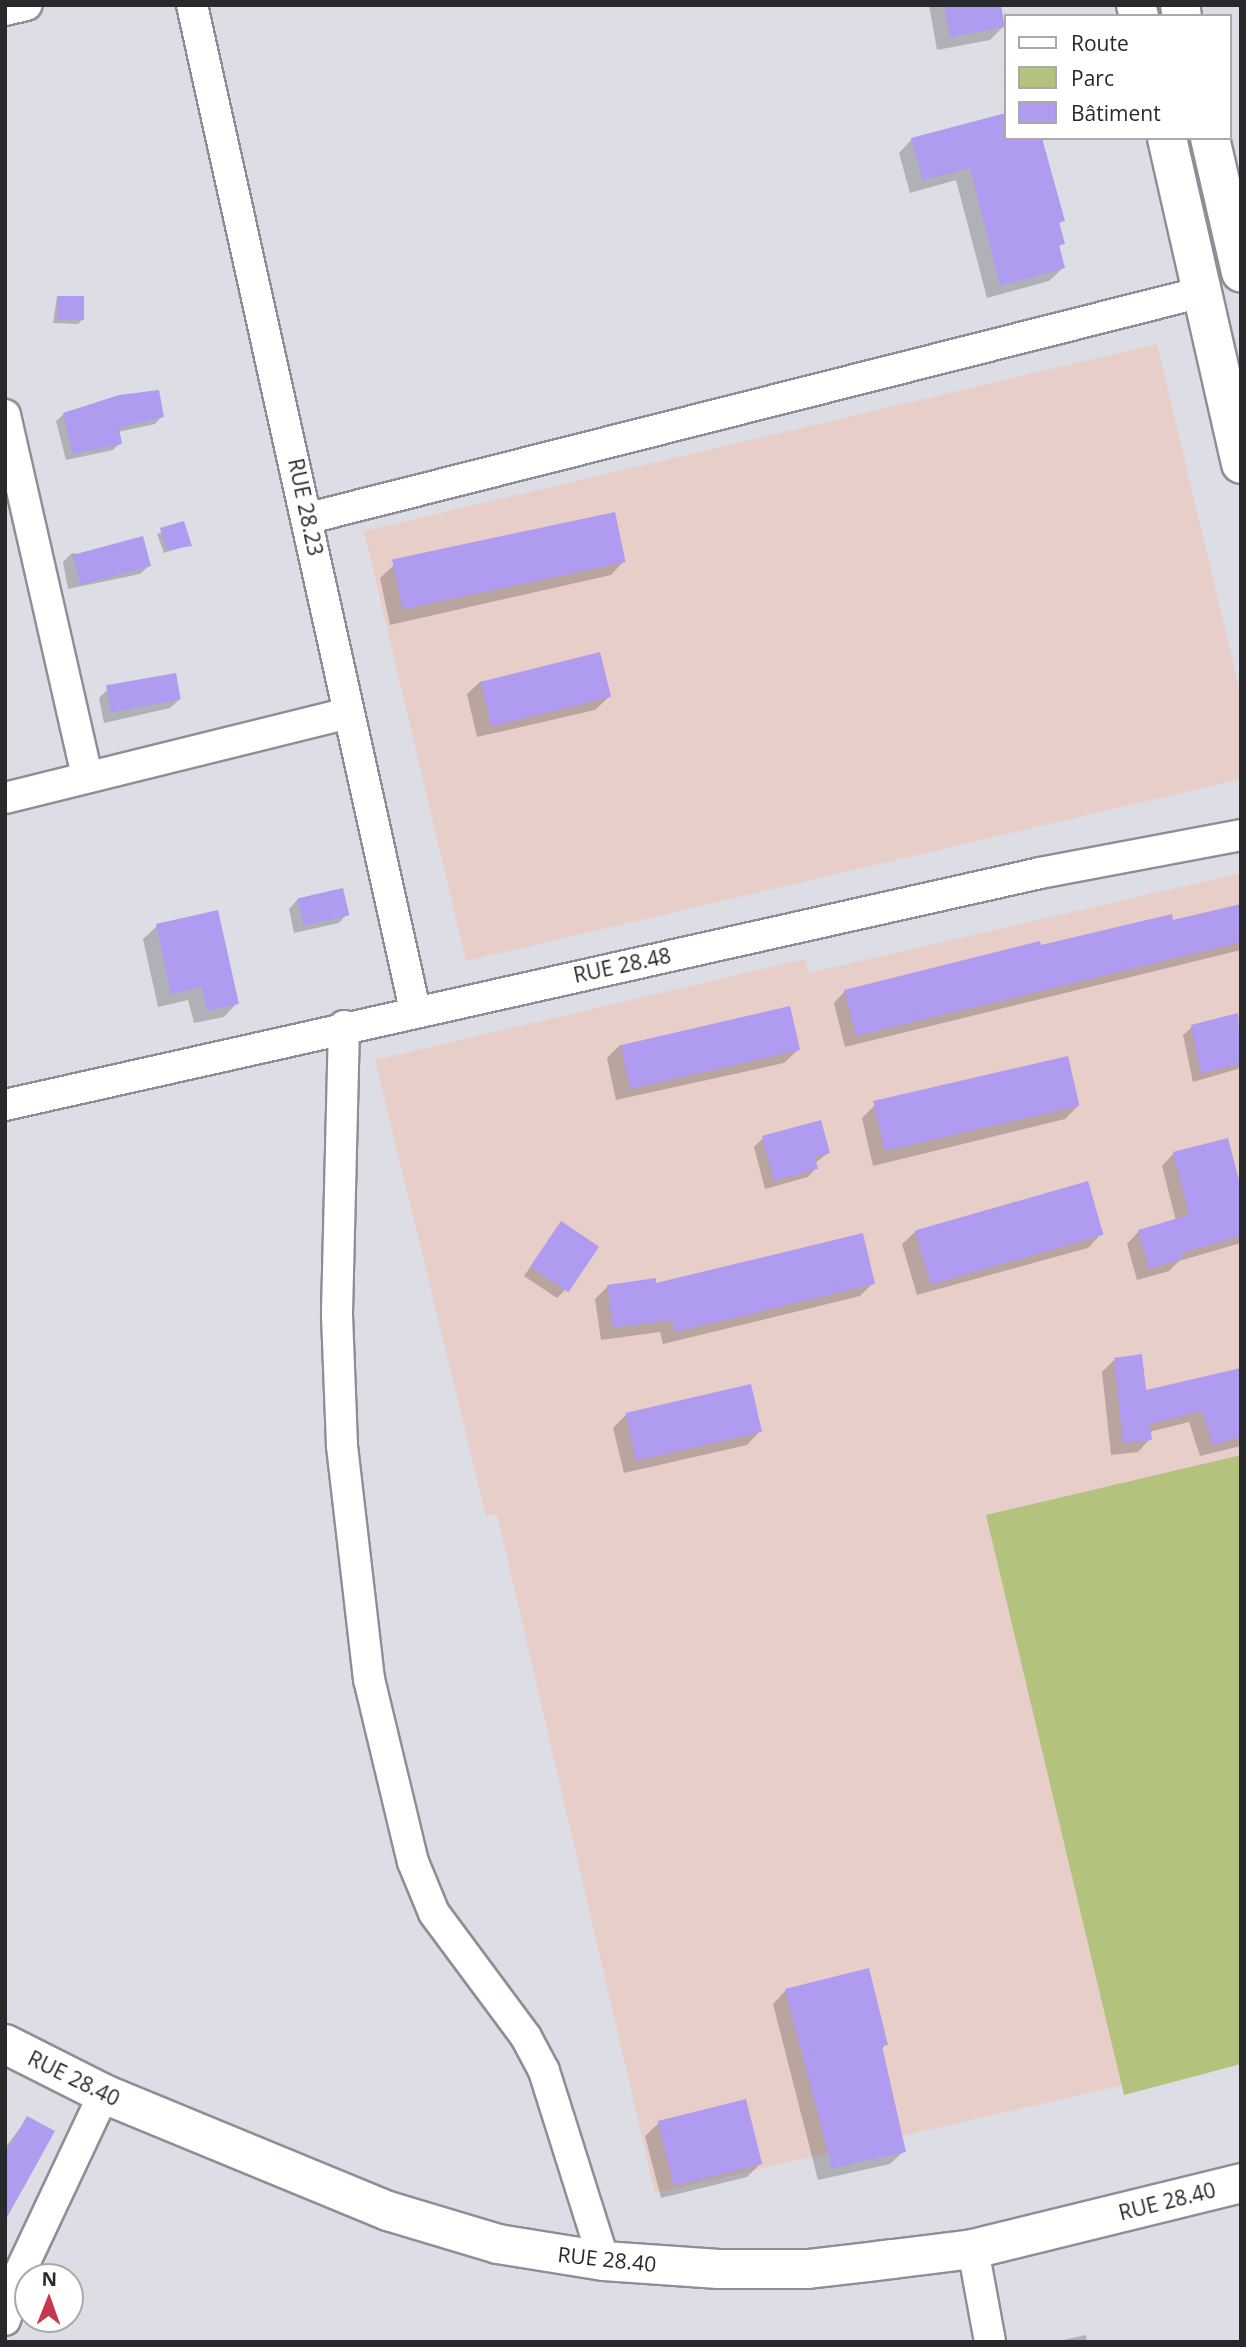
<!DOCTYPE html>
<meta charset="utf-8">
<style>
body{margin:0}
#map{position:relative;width:1246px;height:2347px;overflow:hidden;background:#dddde5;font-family:"Open Sans",sans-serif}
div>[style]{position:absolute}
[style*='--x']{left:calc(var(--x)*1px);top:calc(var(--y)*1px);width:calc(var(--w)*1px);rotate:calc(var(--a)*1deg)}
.education>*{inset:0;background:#e8cec9}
.green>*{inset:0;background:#b3c37e}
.shadow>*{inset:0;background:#0003}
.building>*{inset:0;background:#af9bf0;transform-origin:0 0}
.roads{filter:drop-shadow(2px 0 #8e8f96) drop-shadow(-2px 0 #8e8f96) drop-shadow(0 2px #8e8f96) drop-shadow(0 -2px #8e8f96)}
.minor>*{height:30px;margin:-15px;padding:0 15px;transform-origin:15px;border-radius:15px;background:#fff}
.tertiary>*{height:38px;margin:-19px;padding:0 19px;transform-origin:19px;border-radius:19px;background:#fff}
span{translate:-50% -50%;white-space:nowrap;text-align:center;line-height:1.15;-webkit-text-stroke:5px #fff;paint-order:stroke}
.street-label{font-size:21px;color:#28292b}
.frame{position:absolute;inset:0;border:7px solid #28292b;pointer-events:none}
.legend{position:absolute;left:1004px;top:14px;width:228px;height:126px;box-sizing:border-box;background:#fff;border:2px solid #a9a9aa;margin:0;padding:9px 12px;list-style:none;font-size:21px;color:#28292b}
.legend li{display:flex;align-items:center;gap:14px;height:35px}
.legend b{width:35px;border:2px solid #a9a9aa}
.north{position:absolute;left:14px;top:2263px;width:70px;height:70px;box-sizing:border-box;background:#fff;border:2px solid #a9a9aa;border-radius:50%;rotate:1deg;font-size:19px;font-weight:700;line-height:28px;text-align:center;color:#28292b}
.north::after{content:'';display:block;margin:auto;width:24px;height:32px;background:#c8374f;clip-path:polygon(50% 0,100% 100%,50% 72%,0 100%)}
</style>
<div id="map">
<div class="education">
<i style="clip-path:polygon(1157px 344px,1241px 696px,1241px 779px,466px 961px,364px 531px)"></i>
<i style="clip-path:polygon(1241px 873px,1241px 2058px,655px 2193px,497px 1514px,486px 1516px,375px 1060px,805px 959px,809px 973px)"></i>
</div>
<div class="green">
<i style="clip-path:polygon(1241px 1455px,1241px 2064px,1124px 2095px,986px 1515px)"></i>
</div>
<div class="shadow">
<i style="clip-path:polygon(929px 5px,999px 5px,1003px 27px,990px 40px,937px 50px)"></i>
<i style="clip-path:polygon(1004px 115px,1006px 138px,1063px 220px,1058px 225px,1063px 243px,1058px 248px,1063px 268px,1049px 281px,987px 298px,956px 180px,910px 193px,899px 153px,912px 139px)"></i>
<i style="clip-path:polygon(57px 297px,82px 320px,78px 324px,53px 323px)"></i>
<i style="clip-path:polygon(64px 414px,162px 416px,155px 424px,118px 432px,120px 443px,113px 450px,66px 460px,56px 421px)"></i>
<i style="clip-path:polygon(183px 523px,190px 545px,164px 553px,157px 534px)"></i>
<i style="clip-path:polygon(72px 553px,149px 566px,140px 574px,68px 589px,63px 562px)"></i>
<i style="clip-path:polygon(624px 561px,611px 575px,390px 625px,380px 578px,394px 565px)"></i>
<i style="clip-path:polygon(481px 681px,609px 697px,595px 710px,477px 737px,467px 694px)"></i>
<i style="clip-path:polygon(108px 689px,179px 700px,170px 708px,104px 723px,99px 698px)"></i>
<i style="clip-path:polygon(297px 900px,347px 914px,339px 923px,294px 933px,289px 909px)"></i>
<i style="clip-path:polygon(1241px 906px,1241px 950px,845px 1047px,834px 1003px,845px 991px)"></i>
<i style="clip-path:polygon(157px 926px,237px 1003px,224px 1017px,194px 1023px,188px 1000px,158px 1007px,143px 939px)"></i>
<i style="clip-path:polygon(1192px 1027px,1241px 1030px,1241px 1068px,1193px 1082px,1183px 1035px)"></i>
<i style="clip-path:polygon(620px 1045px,798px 1050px,784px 1063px,616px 1100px,607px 1058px)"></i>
<i style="clip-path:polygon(875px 1105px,1078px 1106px,1065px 1119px,873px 1166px,862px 1118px)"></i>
<i style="clip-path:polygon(763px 1138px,828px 1153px,815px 1163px,816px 1168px,808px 1177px,765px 1189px,754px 1147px)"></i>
<i style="clip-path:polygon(1174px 1153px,1241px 1195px,1241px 1243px,1179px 1261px,1169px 1271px,1137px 1280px,1127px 1244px,1139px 1231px,1176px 1221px,1162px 1166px)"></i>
<i style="clip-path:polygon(561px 1224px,565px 1290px,557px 1298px,524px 1276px)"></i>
<i style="clip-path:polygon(916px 1231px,1101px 1234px,1088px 1248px,917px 1295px,902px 1244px)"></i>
<i style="clip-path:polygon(873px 1283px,860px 1296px,663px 1344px,660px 1332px,601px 1340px,595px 1299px,608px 1286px)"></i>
<i style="clip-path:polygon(1114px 1360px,1145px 1392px,1241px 1370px,1241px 1446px,1200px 1456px,1189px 1422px,1149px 1432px,1150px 1439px,1138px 1452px,1111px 1455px,1102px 1372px)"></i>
<i style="clip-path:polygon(626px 1415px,760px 1431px,747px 1445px,624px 1473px,613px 1428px)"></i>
<i style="clip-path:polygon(786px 1990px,886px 2044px,881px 2050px,904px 2151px,890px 2164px,818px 2180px,773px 2004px)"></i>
<i style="clip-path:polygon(27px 2119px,5px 2175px,5px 2148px)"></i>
<i style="clip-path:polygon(659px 2123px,760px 2164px,747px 2177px,661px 2198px,645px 2136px)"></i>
<i style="clip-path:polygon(1086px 2335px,1087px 2342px,1054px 2342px)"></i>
</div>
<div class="building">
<i style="clip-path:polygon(944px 5px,1001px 5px,1005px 27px,950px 37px)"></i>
<i style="clip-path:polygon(1006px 113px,1006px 138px,1042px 138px,1065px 221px,1059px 222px,1065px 244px,1059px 245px,1065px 268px,1000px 286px,970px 168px,923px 180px,911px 138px)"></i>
<i style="left:57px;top:296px;width:27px;height:24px"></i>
<i style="clip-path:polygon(159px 390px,164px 417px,119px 428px,122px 444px,73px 454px,63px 413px,119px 395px)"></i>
<i style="left:615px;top:512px;width:51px;height:228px;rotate:78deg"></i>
<i style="clip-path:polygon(184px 521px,192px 546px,167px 550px,160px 528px)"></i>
<i style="left:143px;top:536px;width:31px;height:73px;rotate:75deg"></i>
<i style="left:600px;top:652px;width:46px;height:123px;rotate:76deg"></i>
<i style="left:176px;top:673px;width:27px;height:71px;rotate:80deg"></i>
<i style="left:343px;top:888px;width:28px;height:47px;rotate:77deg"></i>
<i style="clip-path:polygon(1241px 904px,1241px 942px,856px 1036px,844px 990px,1040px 941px,1041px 945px,1172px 914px,1173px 920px)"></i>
<i style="clip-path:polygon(218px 910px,239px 1004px,207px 1011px,202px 987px,171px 994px,156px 924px)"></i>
<i style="left:790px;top:1006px;width:45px;height:174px;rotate:77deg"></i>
<i style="clip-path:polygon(1238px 1013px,1241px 1063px,1201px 1074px,1191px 1025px)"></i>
<i style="left:1068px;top:1056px;width:51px;height:200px;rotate:77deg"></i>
<i style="clip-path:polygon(821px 1120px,830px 1153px,815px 1157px,818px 1169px,774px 1181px,762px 1136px)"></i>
<i style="clip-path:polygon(1228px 1138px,1241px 1188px,1241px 1236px,1181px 1253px,1183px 1259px,1149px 1269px,1138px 1230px,1189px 1215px,1173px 1152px)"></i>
<i style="left:1088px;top:1181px;width:56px;height:180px;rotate:74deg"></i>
<i style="left:561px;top:1221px;width:46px;height:55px;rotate:34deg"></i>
<i style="clip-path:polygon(863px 1233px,875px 1284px,675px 1332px,672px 1320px,613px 1328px,607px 1285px,656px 1278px,656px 1283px)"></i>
<i style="clip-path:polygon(1142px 1354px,1146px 1390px,1241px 1368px,1241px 1437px,1213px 1445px,1202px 1411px,1150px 1424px,1152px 1440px,1123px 1443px,1114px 1358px)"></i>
<i style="left:751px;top:1384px;width:49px;height:129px;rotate:77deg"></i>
<i style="clip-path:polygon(869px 1968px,888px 2045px,882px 2046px,906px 2152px,832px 2168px,785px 1989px)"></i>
<i style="left:746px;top:2099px;width:67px;height:91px;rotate:76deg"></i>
<i style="clip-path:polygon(27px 2116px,55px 2131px,5px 2221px,5px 2154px)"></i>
</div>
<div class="roads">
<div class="minor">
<i style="--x:192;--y:5;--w:1029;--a:77.49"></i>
<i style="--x:5;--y:10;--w:22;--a:-13"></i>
<i style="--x:5;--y:415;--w:371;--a:77.2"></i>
<i style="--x:309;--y:518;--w:921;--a:-14.2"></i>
<i style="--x:5;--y:798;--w:353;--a:-13.9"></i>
<i style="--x:344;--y:1026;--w:289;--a:91.4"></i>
<i style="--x:337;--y:1315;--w:131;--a:87.8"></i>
<i style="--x:342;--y:1446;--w:235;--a:83.4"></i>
<i style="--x:369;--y:1679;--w:188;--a:76.5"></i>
<i style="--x:413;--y:1862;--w:55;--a:67.6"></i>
<i style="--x:434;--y:1913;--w:154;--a:53.4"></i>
<i style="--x:526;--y:2037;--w:38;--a:62"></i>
<i style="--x:544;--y:2071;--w:199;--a:72.5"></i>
<i style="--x:5;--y:1105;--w:1061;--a:-12.63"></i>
<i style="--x:1040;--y:873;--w:205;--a:-10.7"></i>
<i style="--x:973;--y:2249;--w:95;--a:79.6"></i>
<i style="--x:5;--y:2320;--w:52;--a:-72.3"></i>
<i style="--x:21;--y:2270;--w:195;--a:-64.8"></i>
</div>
<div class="tertiary">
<i style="--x:1136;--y:5;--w:11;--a:75"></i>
<i style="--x:1180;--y:5;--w:11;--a:80"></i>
<i style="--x:1167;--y:138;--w:334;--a:77.2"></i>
<i style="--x:1210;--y:138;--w:138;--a:77"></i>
<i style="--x:5;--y:2044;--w:111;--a:26.8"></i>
<i style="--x:104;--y:2094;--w:307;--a:22.4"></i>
<i style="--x:388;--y:2211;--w:115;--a:16.7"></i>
<i style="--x:498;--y:2244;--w:107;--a:9.1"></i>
<i style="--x:604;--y:2261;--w:115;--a:4"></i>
<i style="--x:719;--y:2269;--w:89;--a:0"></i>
<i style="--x:808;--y:2269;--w:86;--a:-6.7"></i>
<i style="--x:893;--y:2259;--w:81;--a:-7.1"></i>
<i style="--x:973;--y:2249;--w:276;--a:-13.8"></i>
</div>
</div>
<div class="street-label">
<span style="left:306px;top:507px;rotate:78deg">RUE 28.23</span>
<span style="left:622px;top:965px;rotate:-12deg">RUE 28.48</span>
<span style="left:74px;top:2078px;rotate:26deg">RUE 28.40</span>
<span style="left:1167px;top:2201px;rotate:-14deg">RUE 28.40</span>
<span style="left:607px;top:2259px;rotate:6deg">RUE 28.40</span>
</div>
<div class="frame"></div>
<ul class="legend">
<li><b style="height:9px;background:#fff"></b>Route</li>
<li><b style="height:19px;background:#b3c37e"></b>Parc</li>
<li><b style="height:19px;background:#af9bf0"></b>Bâtiment</li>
</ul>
<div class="north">N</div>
</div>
